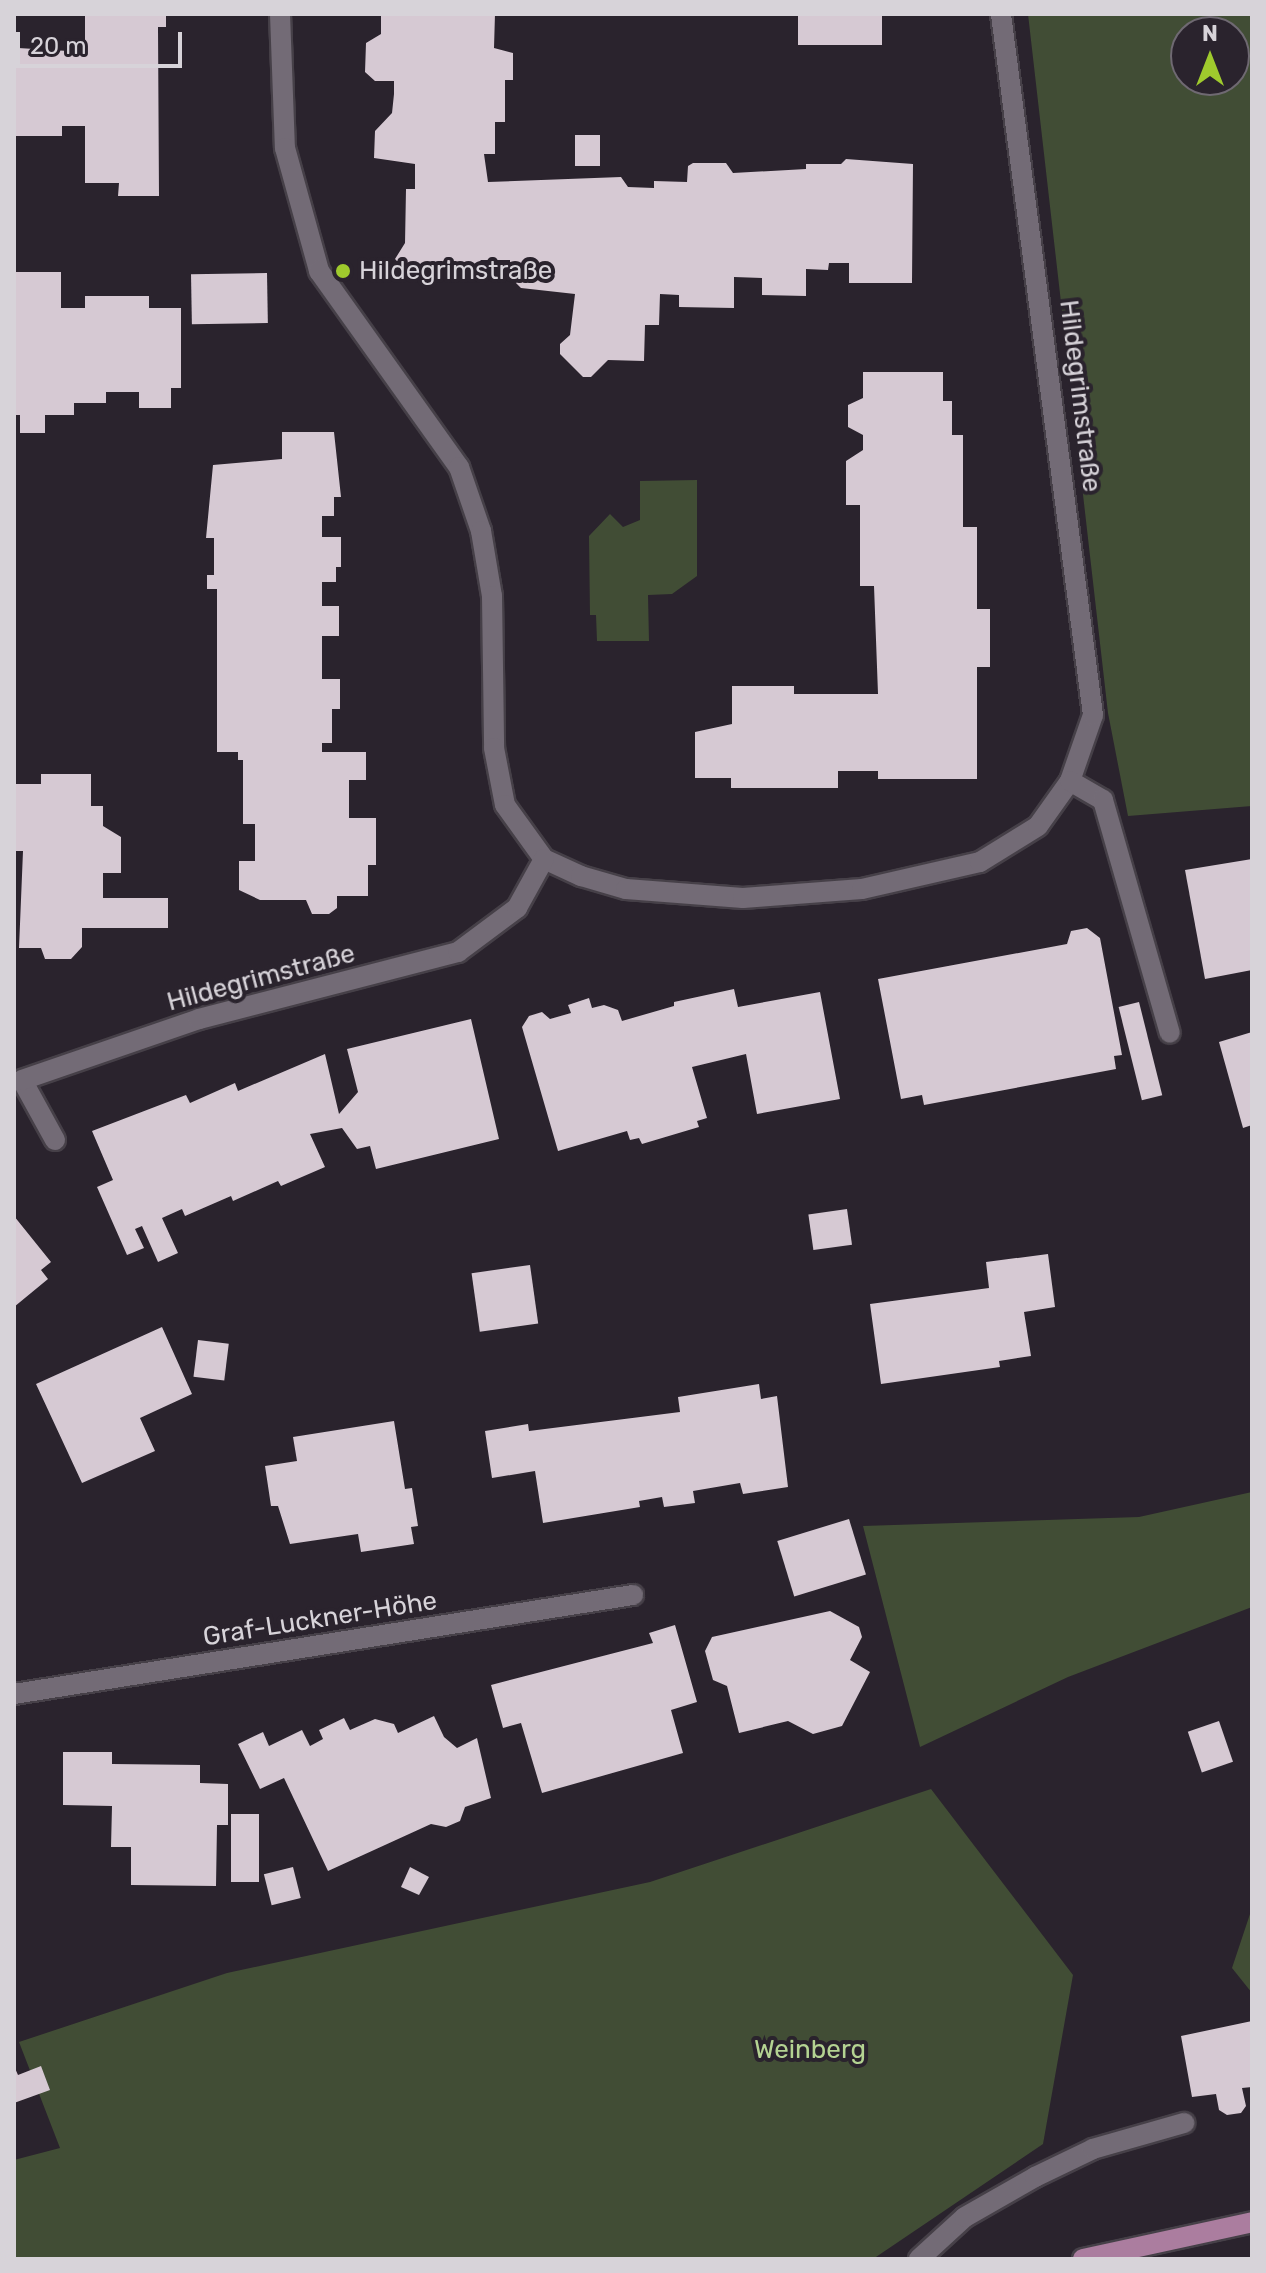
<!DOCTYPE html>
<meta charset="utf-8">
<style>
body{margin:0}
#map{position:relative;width:1266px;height:2273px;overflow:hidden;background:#2a232d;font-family:Rubik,sans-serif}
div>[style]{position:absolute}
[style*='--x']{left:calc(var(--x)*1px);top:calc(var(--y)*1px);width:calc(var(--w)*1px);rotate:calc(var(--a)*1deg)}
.green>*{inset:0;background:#414d35}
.building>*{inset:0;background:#d6c9d3;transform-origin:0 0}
.roads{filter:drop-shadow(2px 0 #464048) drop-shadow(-2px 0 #464048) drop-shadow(0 2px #464048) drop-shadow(0 -2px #464048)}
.service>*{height:20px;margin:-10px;padding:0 10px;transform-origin:10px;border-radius:10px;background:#736b76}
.minor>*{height:20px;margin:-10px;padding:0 10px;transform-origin:10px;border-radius:10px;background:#736b76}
.primary>*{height:20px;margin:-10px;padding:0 10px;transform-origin:10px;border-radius:10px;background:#ab7d9f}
.dots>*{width:22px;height:22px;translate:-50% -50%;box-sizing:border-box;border:4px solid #2a232d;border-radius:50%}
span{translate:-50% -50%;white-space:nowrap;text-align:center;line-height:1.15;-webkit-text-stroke:8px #2a232d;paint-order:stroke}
.poi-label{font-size:26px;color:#d7d3d9}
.left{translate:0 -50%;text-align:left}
.street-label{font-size:26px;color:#d7d3d9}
.park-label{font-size:26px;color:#b4d392}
.frame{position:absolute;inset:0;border:16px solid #d7d3d9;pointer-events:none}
.north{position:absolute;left:1170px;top:16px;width:80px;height:80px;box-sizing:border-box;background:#2a232d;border:2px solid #6f6972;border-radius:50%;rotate:0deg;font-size:22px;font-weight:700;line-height:32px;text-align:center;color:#d7d3d9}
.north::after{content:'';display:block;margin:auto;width:28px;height:36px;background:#9fca2d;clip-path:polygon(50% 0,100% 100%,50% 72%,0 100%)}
.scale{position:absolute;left:16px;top:32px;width:166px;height:36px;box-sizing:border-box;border:4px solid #d7d3d9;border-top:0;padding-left:10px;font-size:24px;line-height:28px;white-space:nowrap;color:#d7d3d9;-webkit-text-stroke:6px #2a232d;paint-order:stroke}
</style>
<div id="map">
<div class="green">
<i style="clip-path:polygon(evenodd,1028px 14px,1252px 14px,1252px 806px,1128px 816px,1108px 713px,1028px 14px,1186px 32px,1234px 32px,1234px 80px,1186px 80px,1186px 32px)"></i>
<i style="clip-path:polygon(697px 480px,697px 576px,672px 594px,648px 595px,649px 641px,597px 641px,596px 615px,590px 615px,589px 536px,610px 514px,623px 527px,640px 520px,640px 481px)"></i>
<i style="clip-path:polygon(1252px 1492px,1252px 1607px,1068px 1677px,920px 1747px,863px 1526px,1139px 1517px)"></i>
<i style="clip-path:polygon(931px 1789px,1073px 1975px,1043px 2144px,873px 2259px,14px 2259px,14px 2160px,60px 2148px,19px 2042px,227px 1973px,650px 1882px)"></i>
<i style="clip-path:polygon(1252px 1908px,1252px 1993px,1232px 1968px)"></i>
</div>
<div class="building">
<i style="clip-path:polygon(85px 14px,166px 14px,166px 27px,158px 27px,159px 196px,118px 196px,119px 183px,85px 183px,85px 126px,62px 126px,62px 136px,15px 136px,14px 40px,18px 48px,85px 52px)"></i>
<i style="clip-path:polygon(381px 14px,495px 14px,494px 48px,513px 53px,513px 80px,505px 80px,505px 122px,495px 122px,495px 154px,484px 154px,488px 182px,621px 177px,628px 187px,654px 188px,654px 181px,687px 182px,688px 166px,693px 163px,726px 163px,733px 173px,806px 169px,806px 164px,841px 164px,846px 159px,913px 164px,912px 283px,849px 283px,849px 263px,829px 263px,828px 270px,806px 269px,806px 296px,762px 295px,762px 278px,734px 277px,734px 308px,679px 307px,679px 295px,660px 294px,659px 325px,645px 325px,644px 361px,608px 360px,591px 377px,583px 377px,560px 354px,560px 344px,570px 335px,575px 294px,521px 288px,510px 277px,510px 260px,481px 260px,470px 271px,438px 271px,427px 281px,416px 281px,395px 259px,405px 243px,406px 189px,415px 189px,415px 164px,374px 158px,375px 131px,392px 113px,394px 94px,394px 81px,375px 81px,365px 72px,366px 43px,381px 34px)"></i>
<i style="left:798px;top:14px;width:84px;height:31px"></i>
<i style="left:575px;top:135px;width:25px;height:31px"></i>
<i style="clip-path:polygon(16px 272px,61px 272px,61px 308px,85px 308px,85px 296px,149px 296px,149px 308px,181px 308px,181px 388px,171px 388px,171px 408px,139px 408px,139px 392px,106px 392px,106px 403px,74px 403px,74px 415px,45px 415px,45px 433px,20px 433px,20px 415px,14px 415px)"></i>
<i style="left:267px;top:273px;width:50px;height:76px;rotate:89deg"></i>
<i style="clip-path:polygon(863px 372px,943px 372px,943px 401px,952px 401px,952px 435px,963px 435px,963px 527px,977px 527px,977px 609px,990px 609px,990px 667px,977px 667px,977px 779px,878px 779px,878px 771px,838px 771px,838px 788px,731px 788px,731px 778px,695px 778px,695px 732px,732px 724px,732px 686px,794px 686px,794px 694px,878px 694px,874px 586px,860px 586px,860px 505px,846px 505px,846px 461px,863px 450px,863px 435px,848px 427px,848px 405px,863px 398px)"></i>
<i style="clip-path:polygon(282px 432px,334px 432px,341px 497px,334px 497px,334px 516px,322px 516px,322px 537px,341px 537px,341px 567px,336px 567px,336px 582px,322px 582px,322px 606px,339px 606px,339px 636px,322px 636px,322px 679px,340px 679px,340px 709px,332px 709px,332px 743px,322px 743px,322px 752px,366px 752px,366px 780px,349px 780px,349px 818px,376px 818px,376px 865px,368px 865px,368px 896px,337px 896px,337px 908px,329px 914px,312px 914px,306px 900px,260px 900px,239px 890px,239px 861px,255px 861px,255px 824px,243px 824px,243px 760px,238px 760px,238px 752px,217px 752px,217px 589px,207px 589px,207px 575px,214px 575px,214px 538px,206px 538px,213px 465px,282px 459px)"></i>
<i style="clip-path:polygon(41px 774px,91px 774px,91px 806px,103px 806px,103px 826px,121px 837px,121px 873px,103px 873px,103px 898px,168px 898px,168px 928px,82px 928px,82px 947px,71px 959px,45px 959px,41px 948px,19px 948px,23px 851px,14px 851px,14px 784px,41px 784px)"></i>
<i style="clip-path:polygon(1252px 859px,1252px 970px,1205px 979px,1185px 870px)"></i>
<i style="clip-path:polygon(1087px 928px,1100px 938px,1122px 1055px,1114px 1056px,1116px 1069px,924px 1105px,922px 1095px,901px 1099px,878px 979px,1067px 944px,1071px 931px)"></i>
<i style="clip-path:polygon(734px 989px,738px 1007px,820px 992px,840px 1099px,757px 1114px,746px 1054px,692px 1067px,707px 1118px,697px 1121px,699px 1127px,642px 1144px,639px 1138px,630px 1140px,627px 1131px,558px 1151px,522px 1027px,529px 1016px,542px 1012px,550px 1019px,571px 1013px,568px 1005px,589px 998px,592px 1008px,604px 1005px,618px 1010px,622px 1021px,674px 1006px,674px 1002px)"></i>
<i style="left:1139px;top:1002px;width:96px;height:21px;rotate:76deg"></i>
<i style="clip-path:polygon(471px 1019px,499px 1139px,376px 1169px,370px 1146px,357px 1149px,342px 1128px,310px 1134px,325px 1167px,281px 1186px,278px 1181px,233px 1201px,231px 1196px,185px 1216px,182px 1209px,162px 1218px,178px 1253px,158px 1262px,142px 1226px,135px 1229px,144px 1248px,127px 1255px,97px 1187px,113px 1180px,92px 1131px,186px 1095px,190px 1103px,235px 1083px,238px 1091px,325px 1054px,339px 1114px,358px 1092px,347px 1049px)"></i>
<i style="clip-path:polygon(1252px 1032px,1252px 1125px,1243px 1128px,1219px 1042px)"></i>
<i style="left:847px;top:1209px;width:36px;height:39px;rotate:82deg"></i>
<i style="clip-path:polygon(14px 1216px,51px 1262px,41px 1270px,48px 1279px,14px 1307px)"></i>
<i style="clip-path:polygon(1048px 1254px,1055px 1307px,1024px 1312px,1031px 1356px,999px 1361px,1000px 1367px,881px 1384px,870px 1304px,989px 1288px,986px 1262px)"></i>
<i style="left:530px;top:1265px;width:59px;height:59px;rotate:82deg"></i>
<i style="clip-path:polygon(162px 1327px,192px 1394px,140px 1418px,155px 1451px,82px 1483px,36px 1384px)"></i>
<i style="left:198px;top:1340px;width:31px;height:37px;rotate:7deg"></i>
<i style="clip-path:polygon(759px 1384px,761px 1399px,777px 1396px,788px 1487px,743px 1494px,740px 1483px,693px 1491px,695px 1503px,664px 1507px,662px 1497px,639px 1501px,640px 1507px,543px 1523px,535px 1471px,492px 1478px,485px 1431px,528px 1424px,529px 1431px,680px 1412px,678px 1397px)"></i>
<i style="clip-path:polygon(394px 1421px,405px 1489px,412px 1488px,418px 1526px,411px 1527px,414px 1544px,361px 1552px,358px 1534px,290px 1544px,278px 1506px,271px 1506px,265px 1466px,297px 1461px,293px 1437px)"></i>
<i style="left:849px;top:1519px;width:58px;height:75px;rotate:73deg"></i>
<i style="clip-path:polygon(830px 1611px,859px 1627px,862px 1637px,850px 1660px,870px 1672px,842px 1726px,813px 1734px,788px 1721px,739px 1733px,727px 1686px,713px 1680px,705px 1651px,712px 1637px)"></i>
<i style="clip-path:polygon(675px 1625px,697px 1702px,671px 1710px,683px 1753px,542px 1793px,521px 1723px,503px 1728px,491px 1685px,653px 1643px,649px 1633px)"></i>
<i style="clip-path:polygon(434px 1716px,444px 1737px,457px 1748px,477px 1738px,491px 1798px,465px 1807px,460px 1821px,446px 1827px,431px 1824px,328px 1871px,284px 1778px,260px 1789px,238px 1744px,263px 1732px,269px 1746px,302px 1730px,310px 1746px,323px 1739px,319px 1730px,344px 1718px,350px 1730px,375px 1719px,394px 1724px,398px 1733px)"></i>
<i style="left:1219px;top:1721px;width:43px;height:33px;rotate:71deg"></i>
<i style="clip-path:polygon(63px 1752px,112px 1752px,112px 1764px,200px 1765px,200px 1783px,228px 1784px,228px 1825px,217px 1825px,216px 1886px,131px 1885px,131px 1847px,111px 1847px,112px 1806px,63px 1805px)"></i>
<i style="left:231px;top:1814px;width:28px;height:68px"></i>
<i style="left:293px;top:1867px;width:32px;height:30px;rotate:76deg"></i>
<i style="clip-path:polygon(410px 1867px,429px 1877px,419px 1895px,401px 1887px)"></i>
<i style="clip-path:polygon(1252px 2021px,1252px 2087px,1242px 2088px,1246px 2106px,1241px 2113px,1227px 2115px,1219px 2110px,1216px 2094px,1192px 2097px,1181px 2036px)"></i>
<i style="clip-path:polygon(14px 2066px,18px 2075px,41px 2066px,50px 2090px,14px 2103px)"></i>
</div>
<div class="roads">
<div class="service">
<i style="--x:919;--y:2259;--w:62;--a:-42.4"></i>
<i style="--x:965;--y:2217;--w:81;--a:-29.7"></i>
<i style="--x:1035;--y:2177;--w:64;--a:-25.8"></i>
<i style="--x:1093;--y:2149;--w:95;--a:-15.9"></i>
</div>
<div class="minor">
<i style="--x:280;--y:14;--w:134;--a:87.9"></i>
<i style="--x:285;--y:148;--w:128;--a:74.5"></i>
<i style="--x:319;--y:271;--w:241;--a:54.5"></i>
<i style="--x:459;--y:467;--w:68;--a:71"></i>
<i style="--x:481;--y:531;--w:66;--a:80.4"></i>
<i style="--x:492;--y:596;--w:152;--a:89.2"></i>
<i style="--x:494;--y:748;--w:58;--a:79.1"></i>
<i style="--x:505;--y:805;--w:67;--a:54.2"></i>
<i style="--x:544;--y:859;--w:41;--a:24.7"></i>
<i style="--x:581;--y:876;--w:47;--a:16.1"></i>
<i style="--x:626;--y:889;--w:117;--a:4.4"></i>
<i style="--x:743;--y:898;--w:119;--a:-4.3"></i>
<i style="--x:862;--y:889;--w:121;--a:-12.9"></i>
<i style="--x:980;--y:862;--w:68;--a:-31.8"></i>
<i style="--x:1038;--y:826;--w:55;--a:-54.6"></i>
<i style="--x:1070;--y:781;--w:70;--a:-70.8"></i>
<i style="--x:1093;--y:715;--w:707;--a:-97.48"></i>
<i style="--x:1070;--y:781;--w:38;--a:30"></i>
<i style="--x:1103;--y:800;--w:242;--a:74"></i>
<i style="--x:55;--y:1140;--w:68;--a:-118.8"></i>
<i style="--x:22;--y:1080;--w:187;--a:-19"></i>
<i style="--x:199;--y:1019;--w:268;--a:-14.5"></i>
<i style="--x:458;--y:952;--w:74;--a:-36.7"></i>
<i style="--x:517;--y:908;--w:56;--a:-61.1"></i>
<i style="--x:14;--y:1694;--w:627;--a:-9.09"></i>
</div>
<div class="primary">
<i style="--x:1083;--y:2259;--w:173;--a:-12.3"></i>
</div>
</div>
<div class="dots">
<i style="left:343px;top:271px;background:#9fca2d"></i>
</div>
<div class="poi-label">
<span class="left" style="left:359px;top:271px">Hildegrimstraße</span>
</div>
<div class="street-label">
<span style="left:1080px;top:396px;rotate:83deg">Hildegrimstraße</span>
<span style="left:261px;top:978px;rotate:-15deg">Hildegrimstraße</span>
<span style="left:320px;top:1619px;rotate:-9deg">Graf-Luckner-Höhe</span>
</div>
<div class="park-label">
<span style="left:810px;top:2050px">Weinberg</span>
</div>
<div class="frame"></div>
<div class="north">N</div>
<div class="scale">20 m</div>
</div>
